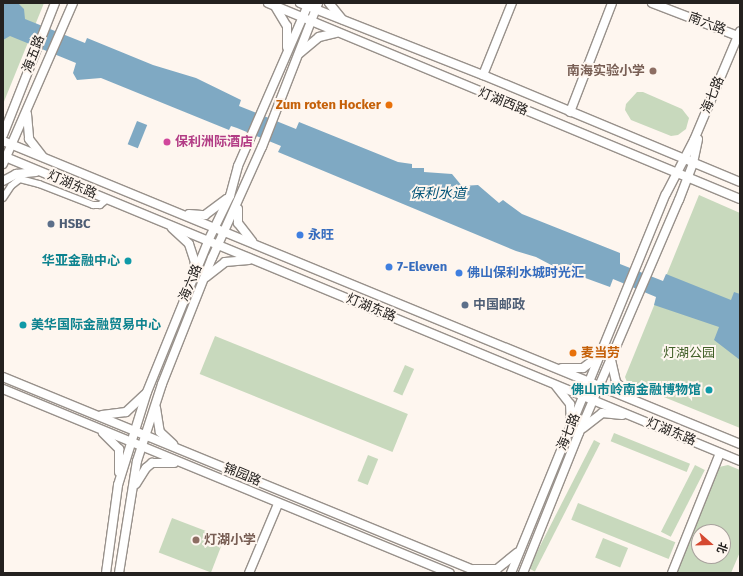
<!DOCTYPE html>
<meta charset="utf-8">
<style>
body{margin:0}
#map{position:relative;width:743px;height:576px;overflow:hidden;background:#fef6ef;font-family:"Fira Sans","Noto Sans SC",sans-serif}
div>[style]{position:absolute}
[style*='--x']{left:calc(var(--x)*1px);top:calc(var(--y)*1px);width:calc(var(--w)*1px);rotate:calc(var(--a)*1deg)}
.green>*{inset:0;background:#c8d9bd;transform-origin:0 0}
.water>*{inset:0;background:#7fa9c3;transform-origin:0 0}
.roads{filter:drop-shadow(1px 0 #98918b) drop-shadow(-1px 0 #98918b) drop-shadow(0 1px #98918b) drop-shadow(0 -1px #98918b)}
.street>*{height:6px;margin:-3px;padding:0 3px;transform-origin:3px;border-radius:3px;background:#fff}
.secondary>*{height:8px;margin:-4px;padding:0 4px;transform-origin:4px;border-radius:4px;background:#fff}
.dots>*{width:11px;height:11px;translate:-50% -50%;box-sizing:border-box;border:2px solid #fef6ef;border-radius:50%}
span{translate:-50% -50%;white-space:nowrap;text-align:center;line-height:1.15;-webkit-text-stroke:4px #fef6ef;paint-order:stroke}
.street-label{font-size:13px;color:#24211f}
.education-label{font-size:13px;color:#785e54;font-weight:700}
.right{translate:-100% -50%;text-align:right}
.left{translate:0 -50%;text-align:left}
.food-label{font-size:13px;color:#c56008;font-weight:700}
.hotel-label{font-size:13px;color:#b23c85;font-weight:700}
.service-label{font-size:13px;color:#4e5e75;font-weight:700}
.shop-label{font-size:13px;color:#366cbe;font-weight:700}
.culture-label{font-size:13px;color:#0d838f;font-weight:700}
.park-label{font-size:13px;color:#415f28}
.water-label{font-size:14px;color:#07577a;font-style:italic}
.frame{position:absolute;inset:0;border:4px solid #24211f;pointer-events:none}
.north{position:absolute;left:691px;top:524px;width:40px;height:40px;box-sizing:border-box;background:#fef6ef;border:1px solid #a7a19c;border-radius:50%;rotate:110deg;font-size:11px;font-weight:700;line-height:16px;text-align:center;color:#24211f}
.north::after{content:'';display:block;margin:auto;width:14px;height:18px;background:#d54931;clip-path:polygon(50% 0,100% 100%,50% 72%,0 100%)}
</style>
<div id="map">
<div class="green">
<i style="clip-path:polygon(3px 3px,44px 3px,3px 104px)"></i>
<i style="clip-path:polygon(637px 92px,643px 92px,682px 109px,689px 118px,686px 129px,678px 135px,671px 136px,631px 120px,625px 110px,626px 104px)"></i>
<i style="clip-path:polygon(699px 195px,740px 213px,740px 428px,627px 382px,625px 377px)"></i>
<i style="left:215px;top:336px;width:208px;height:41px;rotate:22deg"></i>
<i style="left:405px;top:365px;width:10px;height:29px;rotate:24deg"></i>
<i style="left:614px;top:433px;width:82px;height:9px;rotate:22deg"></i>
<i style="left:594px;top:440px;width:7px;height:144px;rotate:27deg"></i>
<i style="left:368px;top:455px;width:11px;height:28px;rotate:22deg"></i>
<i style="left:695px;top:465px;width:11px;height:75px;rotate:27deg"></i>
<i style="clip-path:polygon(evenodd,728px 465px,740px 470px,740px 552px,731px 573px,677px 573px,719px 467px,728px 465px,699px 532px,723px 532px,723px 556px,699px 556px,699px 532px)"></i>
<i style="left:578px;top:503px;width:105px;height:18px;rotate:22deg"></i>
<i style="left:172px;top:518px;width:56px;height:37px;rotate:21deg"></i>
<i style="left:603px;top:538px;width:27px;height:21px;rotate:22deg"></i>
</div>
<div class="water">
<i style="clip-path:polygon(3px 3px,18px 3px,24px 9px,25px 19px,85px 43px,87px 38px,153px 65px,196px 78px,241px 100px,239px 106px,296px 129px,299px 122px,398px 162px,412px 164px,412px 168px,424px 168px,424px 172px,452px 174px,462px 186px,478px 185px,499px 203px,503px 200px,522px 214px,620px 253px,620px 264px,663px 281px,666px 274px,731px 300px,734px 292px,740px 294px,740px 360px,714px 340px,719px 327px,654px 305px,656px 297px,613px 279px,610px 287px,555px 267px,536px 257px,516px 251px,278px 152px,281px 146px,237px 128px,231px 126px,229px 130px,101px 78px,77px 80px,73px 73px,76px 63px,10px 36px,3px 40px)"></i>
<i style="left:137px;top:121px;width:11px;height:25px;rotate:22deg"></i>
</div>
<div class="roads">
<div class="street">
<i style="--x:3;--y:198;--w:14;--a:-56"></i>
<i style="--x:11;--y:186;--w:11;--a:-38"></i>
<i style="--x:20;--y:179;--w:20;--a:15"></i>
<i style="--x:39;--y:184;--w:58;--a:21.3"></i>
<i style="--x:93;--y:205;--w:7;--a:0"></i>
<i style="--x:100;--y:205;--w:8;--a:-40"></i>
</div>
<div class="secondary">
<i style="--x:268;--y:3;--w:511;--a:22.55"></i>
<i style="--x:300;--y:3;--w:197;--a:21.5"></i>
<i style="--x:483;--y:75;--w:278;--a:22.6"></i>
<i style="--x:329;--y:3;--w:21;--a:51"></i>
<i style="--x:652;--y:3;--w:94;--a:21.1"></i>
<i style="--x:276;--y:8;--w:21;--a:59"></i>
<i style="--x:287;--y:26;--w:21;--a:90"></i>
<i style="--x:300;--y:53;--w:25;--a:-40"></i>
<i style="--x:319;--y:37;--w:17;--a:-13"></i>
<i style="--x:483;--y:75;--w:78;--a:-68.1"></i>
<i style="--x:570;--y:112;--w:117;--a:-68.9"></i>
<i style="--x:27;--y:114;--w:25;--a:85"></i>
<i style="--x:29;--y:139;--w:23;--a:52"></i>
<i style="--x:3;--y:135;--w:142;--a:-68.5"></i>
<i style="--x:3;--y:141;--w:797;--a:22.35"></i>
<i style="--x:3;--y:156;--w:798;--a:22.48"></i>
<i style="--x:3;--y:164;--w:176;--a:-66.5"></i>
<i style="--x:3;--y:181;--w:15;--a:-28"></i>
<i style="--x:16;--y:174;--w:20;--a:-6"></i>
<i style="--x:238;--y:209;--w:14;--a:90"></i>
<i style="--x:238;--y:223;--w:23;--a:52"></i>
<i style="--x:189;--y:214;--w:16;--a:4"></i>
<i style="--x:205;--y:215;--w:26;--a:-37"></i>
<i style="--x:172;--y:228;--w:23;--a:43"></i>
<i style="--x:189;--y:244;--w:19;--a:72"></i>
<i style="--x:195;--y:262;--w:6;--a:99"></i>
<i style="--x:206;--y:277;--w:24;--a:-38"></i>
<i style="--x:225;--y:262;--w:24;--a:-5"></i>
<i style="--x:611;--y:360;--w:23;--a:77"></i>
<i style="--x:616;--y:382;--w:20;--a:45"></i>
<i style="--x:562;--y:368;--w:21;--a:0"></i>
<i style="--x:583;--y:368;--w:20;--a:-37"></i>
<i style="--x:3;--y:377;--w:517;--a:22.3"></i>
<i style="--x:556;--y:386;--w:23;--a:52"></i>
<i style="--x:570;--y:404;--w:19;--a:87"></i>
<i style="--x:3;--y:389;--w:483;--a:22.4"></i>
<i style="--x:156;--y:408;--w:24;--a:81"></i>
<i style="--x:160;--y:432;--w:18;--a:43"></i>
<i style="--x:102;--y:415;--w:24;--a:-7"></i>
<i style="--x:126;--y:412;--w:26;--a:-43"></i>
<i style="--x:583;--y:428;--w:24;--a:-38"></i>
<i style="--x:602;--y:413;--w:20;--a:6"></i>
<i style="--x:103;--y:433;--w:23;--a:45"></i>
<i style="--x:119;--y:449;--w:23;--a:90"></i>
<i style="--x:136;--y:484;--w:19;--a:-58"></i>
<i style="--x:146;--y:468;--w:8;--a:-40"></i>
<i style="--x:152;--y:463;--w:22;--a:0"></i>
<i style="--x:474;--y:569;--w:23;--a:0"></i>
<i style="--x:497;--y:569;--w:26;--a:-39"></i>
<i style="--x:106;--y:573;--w:89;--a:-82.2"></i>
<i style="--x:118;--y:485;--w:97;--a:-72.7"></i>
<i style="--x:147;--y:392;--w:165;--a:-67.9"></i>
<i style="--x:209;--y:239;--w:48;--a:-64"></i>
<i style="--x:230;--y:196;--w:31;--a:-75"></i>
<i style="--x:238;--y:166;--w:178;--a:-66.5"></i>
<i style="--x:119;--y:573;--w:113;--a:-80.9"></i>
<i style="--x:137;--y:461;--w:81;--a:-72"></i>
<i style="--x:162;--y:384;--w:136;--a:-68.4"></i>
<i style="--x:212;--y:258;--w:122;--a:-65.8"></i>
<i style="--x:262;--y:147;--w:155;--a:-68.7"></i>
<i style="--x:249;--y:573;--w:75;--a:-67.2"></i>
<i style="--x:511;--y:573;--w:409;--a:-67.8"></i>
<i style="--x:666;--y:194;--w:61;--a:-62.6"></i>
<i style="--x:694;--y:140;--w:118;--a:-67.1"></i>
<i style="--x:523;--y:573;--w:151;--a:-68.2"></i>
<i style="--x:579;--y:433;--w:254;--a:-66.8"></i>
<i style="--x:679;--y:200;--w:40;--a:-69"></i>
<i style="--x:693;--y:163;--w:24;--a:-78"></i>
<i style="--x:672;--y:573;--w:129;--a:-68.2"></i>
</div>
</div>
<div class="dots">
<i style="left:653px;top:71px;background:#8d6e63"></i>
<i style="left:389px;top:105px;background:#e8710a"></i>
<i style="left:167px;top:142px;background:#d1479c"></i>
<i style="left:51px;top:224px;background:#5c6f8a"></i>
<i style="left:300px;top:235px;background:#3f7fe0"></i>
<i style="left:128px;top:261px;background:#0f9aa8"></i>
<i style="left:389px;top:267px;background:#3f7fe0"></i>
<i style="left:459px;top:273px;background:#3f7fe0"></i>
<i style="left:465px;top:305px;background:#5c6f8a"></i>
<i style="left:23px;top:325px;background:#0f9aa8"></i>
<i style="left:573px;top:353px;background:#e8710a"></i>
<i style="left:709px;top:390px;background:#0f9aa8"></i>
<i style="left:196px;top:540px;background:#8d6e63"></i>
</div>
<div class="street-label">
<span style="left:707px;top:24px;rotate:21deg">南六路</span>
<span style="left:34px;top:54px;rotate:-69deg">海五路</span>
<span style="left:713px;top:95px;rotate:-67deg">海七路</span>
<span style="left:503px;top:102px;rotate:22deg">灯湖西路</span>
<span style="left:72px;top:185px;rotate:23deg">灯湖东路</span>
<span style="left:191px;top:283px;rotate:-67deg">海六路</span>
<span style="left:371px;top:308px;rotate:22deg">灯湖东路</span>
<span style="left:569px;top:432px;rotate:-67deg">海七路</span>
<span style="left:671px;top:432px;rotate:22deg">灯湖东路</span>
<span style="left:242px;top:475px;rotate:22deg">锦园路</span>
</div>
<div class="education-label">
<span class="right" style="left:645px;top:71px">南海实验小学</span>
<span class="left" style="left:204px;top:540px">灯湖小学</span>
</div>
<div class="food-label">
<span class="right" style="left:381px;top:105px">Zum roten Hocker</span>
<span class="left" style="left:581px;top:353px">麦当劳</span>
</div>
<div class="hotel-label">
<span class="left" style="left:175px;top:142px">保利洲际酒店</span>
</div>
<div class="service-label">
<span class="left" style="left:59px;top:224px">HSBC</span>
<span class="left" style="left:473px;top:305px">中国邮政</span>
</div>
<div class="shop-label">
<span class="left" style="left:308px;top:235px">永旺</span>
<span class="left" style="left:397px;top:267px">7-Eleven</span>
<span class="left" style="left:467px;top:273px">佛山保利水城时光汇</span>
</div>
<div class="culture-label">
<span class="right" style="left:120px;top:261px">华亚金融中心</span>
<span class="left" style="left:31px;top:325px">美华国际金融贸易中心</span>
<span class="right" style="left:701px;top:390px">佛山市岭南金融博物馆</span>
</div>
<div class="park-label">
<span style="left:689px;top:353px">灯湖公园</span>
</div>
<div class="water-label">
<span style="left:438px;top:194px">保利水道</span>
</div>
<div class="frame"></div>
<div class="north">北</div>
</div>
